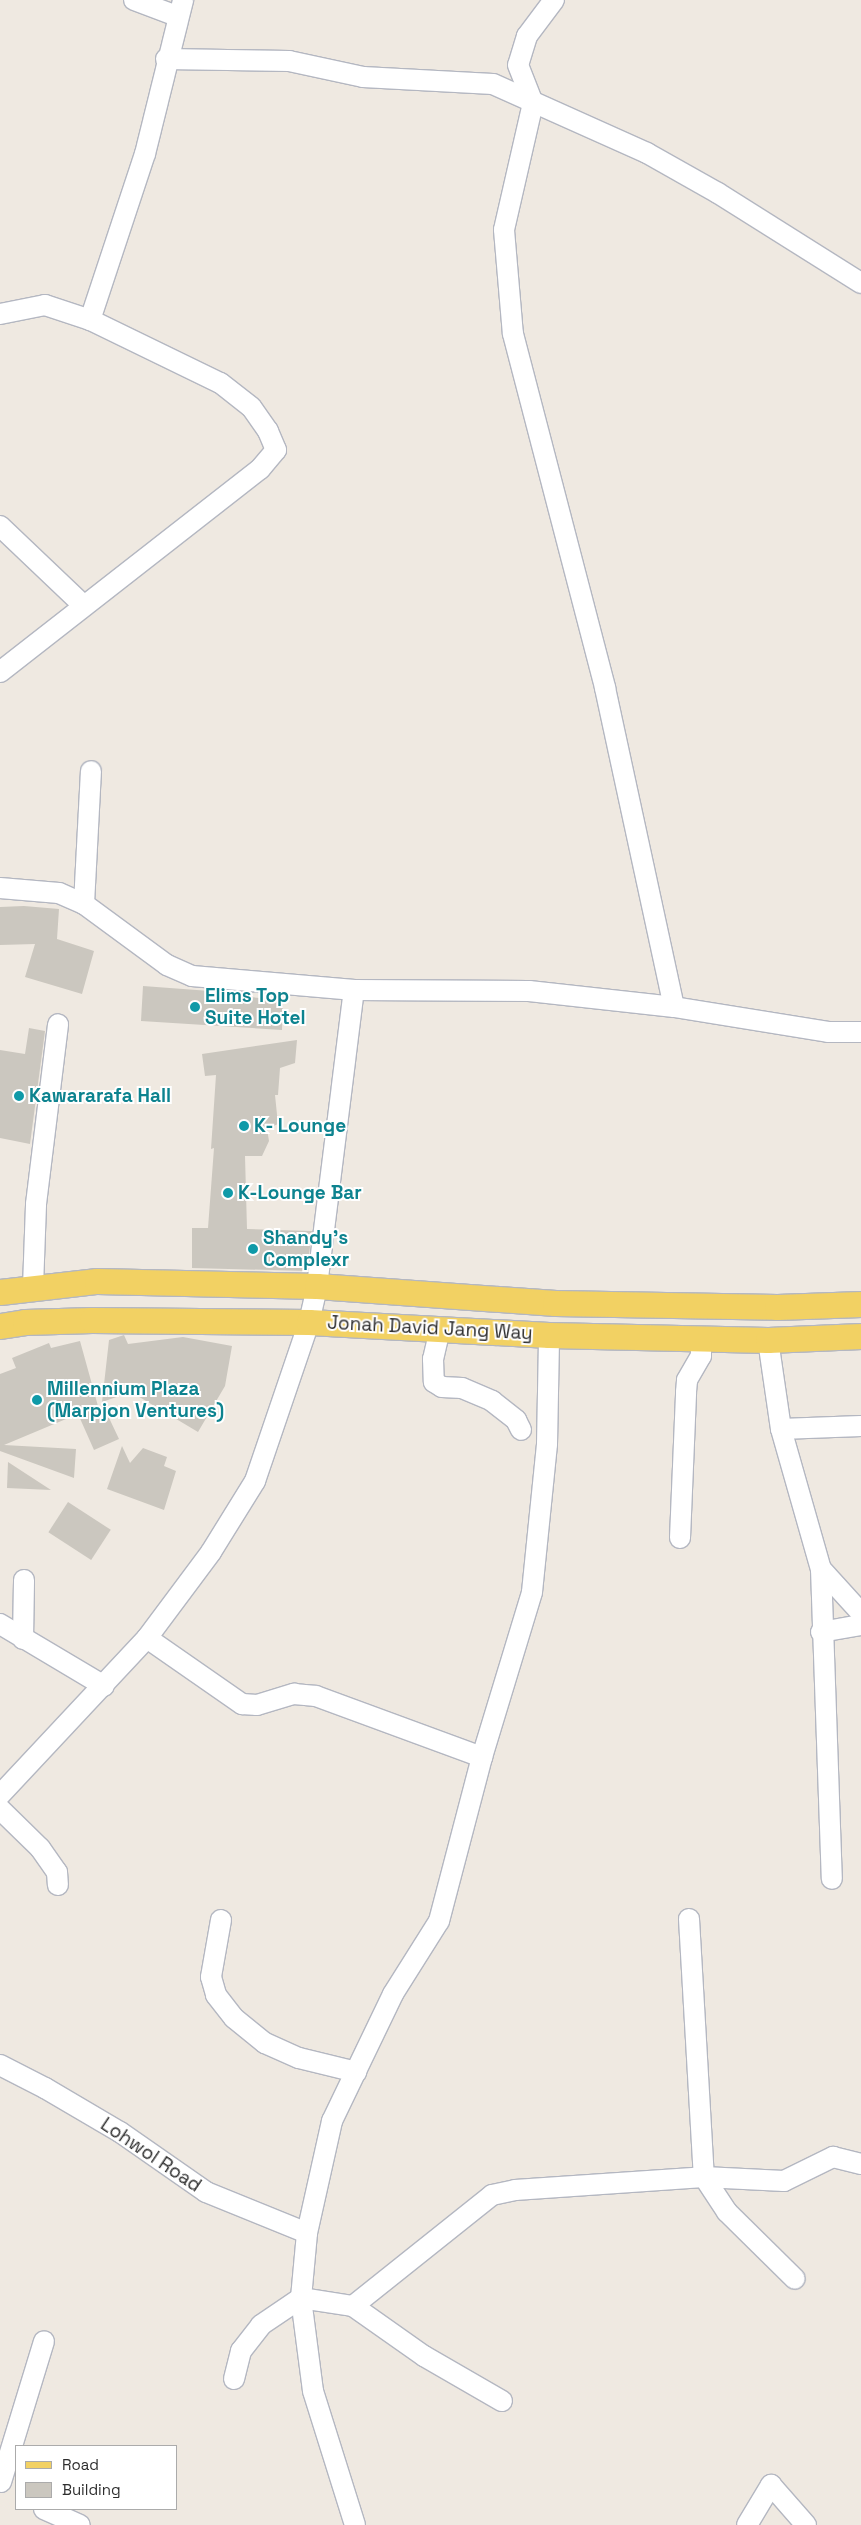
<!DOCTYPE html>
<style>
body{margin:0}
#map{position:relative;width:861px;height:2525px;overflow:hidden;background:#efe9e1;font-family:"Space Grotesk",sans-serif}
div>[style]{position:absolute}
[style*='--x']{left:calc(var(--x)*1px);top:calc(var(--y)*1px);width:calc(var(--w)*1px);rotate:calc(var(--a)*1deg)}
.building>*{inset:0;background:#cbc7bf;transform-origin:0 0}
.roads{filter:drop-shadow(1px 0 #b4b7c1) drop-shadow(-1px 0 #b4b7c1) drop-shadow(0 1px #b4b7c1) drop-shadow(0 -1px #b4b7c1)}
.minor>*{height:20px;margin:-10px;padding:0 10px;transform-origin:10px;border-radius:10px;background:#fff}
.major>*{height:25px;margin:-12.5px;padding:0 12.5px;transform-origin:12.5px;border-radius:12.5px;background:#f2d163}
.dots>*{width:14px;height:14px;translate:-50% -50%;box-sizing:border-box;border:2px solid #fff;border-radius:50%}
span{translate:-50% -50%;white-space:nowrap;text-align:center;line-height:1.15;-webkit-text-stroke:4px #fff;paint-order:stroke}
.culture-label{font-size:19px;color:#0d838f;font-weight:700}
.left{translate:0 -50%;text-align:left}
.street-label{font-size:19px;color:#2e2e2e}
.legend{position:absolute;left:15px;top:2445px;width:162px;height:65px;box-sizing:border-box;background:#fff;border:1px solid #ababab;margin:0;padding:6px 9px;list-style:none;font-size:15px;color:#2e2e2e}
.legend li{display:flex;align-items:center;gap:10px;height:25px}
.legend b{width:25px;border:1px solid #ababab}
</style>
<div id="map">
<div class="building">
<i style="clip-path:polygon(24px 906px,59px 909px,57px 939px,94px 951px,82px 994px,25px 977px,35px 944px,0 945px,0 907px)"></i>
<i style="clip-path:polygon(143px 986px,250px 994px,249px 997px,283px 1000px,282px 1030px,141px 1021px)"></i>
<i style="clip-path:polygon(29px 1028px,45px 1031px,30px 1144px,0 1138px,0 1050px,25px 1054px)"></i>
<i style="clip-path:polygon(297px 1040px,295px 1063px,280px 1068px,278px 1095px,275px 1095px,278px 1124px,267px 1129px,269px 1141px,262px 1156px,245px 1156px,247px 1229px,312px 1231px,307px 1271px,192px 1268px,192px 1228px,208px 1228px,214px 1148px,211px 1149px,216px 1075px,205px 1076px,202px 1054px)"></i>
<i style="clip-path:polygon(124px 1335px,128px 1344px,183px 1337px,232px 1346px,225px 1386px,198px 1432px,131px 1392px,102px 1402px,109px 1340px)"></i>
<i style="clip-path:polygon(80px 1341px,101px 1417px,102px 1403px,119px 1439px,94px 1450px,78px 1414px,4px 1445px,76px 1449px,74px 1478px,0 1451px,0 1374px,16px 1368px,12px 1358px,49px 1343px,51px 1348px)"></i>
<i style="clip-path:polygon(122px 1446px,130px 1463px,143px 1448px,167px 1457px,164px 1466px,176px 1471px,164px 1510px,107px 1489px)"></i>
<i style="clip-path:polygon(8px 1462px,51px 1490px,7px 1488px)"></i>
<i style="left:68px;top:1502px;width:51px;height:36px;rotate:33deg"></i>
</div>
<div class="roads">
<div class="minor">
<i style="--x:134;--y:0;--w:46;--a:20.4"></i>
<i style="--x:554;--y:0;--w:45;--a:126.9"></i>
<i style="--x:527;--y:36;--w:30;--a:107"></i>
<i style="--x:518;--y:65;--w:41;--a:68.5"></i>
<i style="--x:533;--y:103;--w:130;--a:102.9"></i>
<i style="--x:504;--y:230;--w:104;--a:85.1"></i>
<i style="--x:513;--y:334;--w:366;--a:75.4"></i>
<i style="--x:605;--y:688;--w:326;--a:77.8"></i>
<i style="--x:166;--y:59;--w:123;--a:0.9"></i>
<i style="--x:289;--y:61;--w:76;--a:12.2"></i>
<i style="--x:363;--y:77;--w:130;--a:3.1"></i>
<i style="--x:493;--y:84;--w:169;--a:24.1"></i>
<i style="--x:647;--y:153;--w:81;--a:29.4"></i>
<i style="--x:718;--y:193;--w:169;--a:32.2"></i>
<i style="--x:0;--y:314;--w:46;--a:-11.3"></i>
<i style="--x:45;--y:305;--w:47;--a:18.4"></i>
<i style="--x:0;--y:526;--w:115;--a:43.6"></i>
<i style="--x:0;--y:672;--w:330;--a:-38"></i>
<i style="--x:260;--y:469;--w:25;--a:-50"></i>
<i style="--x:276;--y:450;--w:21;--a:-113"></i>
<i style="--x:268;--y:431;--w:29;--a:-125"></i>
<i style="--x:251;--y:407;--w:39;--a:-142"></i>
<i style="--x:220;--y:383;--w:144;--a:-154.1"></i>
<i style="--x:90;--y:320;--w:175;--a:-71.7"></i>
<i style="--x:145;--y:154;--w:159;--a:-76.1"></i>
<i style="--x:0;--y:888;--w:59;--a:4.8"></i>
<i style="--x:59;--y:893;--w:27;--a:24"></i>
<i style="--x:84;--y:904;--w:103;--a:36.3"></i>
<i style="--x:167;--y:965;--w:27;--a:24"></i>
<i style="--x:192;--y:976;--w:163;--a:4.9"></i>
<i style="--x:354;--y:990;--w:175;--a:0.3"></i>
<i style="--x:529;--y:991;--w:146;--a:6.3"></i>
<i style="--x:674;--y:1007;--w:156;--a:9.2"></i>
<i style="--x:828;--y:1032;--w:33;--a:0"></i>
<i style="--x:84;--y:904;--w:133;--a:-87"></i>
<i style="--x:33;--y:1287;--w:83;--a:-87.9"></i>
<i style="--x:36;--y:1204;--w:181;--a:-83"></i>
<i style="--x:440;--y:1329;--w:31;--a:103"></i>
<i style="--x:433;--y:1359;--w:23;--a:88"></i>
<i style="--x:434;--y:1382;--w:9;--a:32"></i>
<i style="--x:442;--y:1387;--w:20;--a:3"></i>
<i style="--x:462;--y:1388;--w:33;--a:23"></i>
<i style="--x:492;--y:1401;--w:31;--a:38"></i>
<i style="--x:516;--y:1420;--w:11;--a:63"></i>
<i style="--x:768;--y:1340;--w:90;--a:81.7"></i>
<i style="--x:781;--y:1429;--w:146;--a:74.1"></i>
<i style="--x:821;--y:1569;--w:310;--a:88"></i>
<i style="--x:781;--y:1429;--w:80;--a:-2.1"></i>
<i style="--x:680;--y:1538;--w:146;--a:-87.6"></i>
<i style="--x:686;--y:1392;--w:12;--a:-85"></i>
<i style="--x:687;--y:1380;--w:28;--a:-60"></i>
<i style="--x:701;--y:1356;--w:17;--a:-90"></i>
<i style="--x:821;--y:1569;--w:59;--a:47.7"></i>
<i style="--x:0;--y:1624;--w:121;--a:30.8"></i>
<i style="--x:821;--y:1632;--w:41;--a:-9.9"></i>
<i style="--x:147;--y:1638;--w:116;--a:34.8"></i>
<i style="--x:242;--y:1704;--w:15;--a:4"></i>
<i style="--x:257;--y:1705;--w:39;--a:-17"></i>
<i style="--x:294;--y:1694;--w:22;--a:5"></i>
<i style="--x:316;--y:1696;--w:177;--a:20.2"></i>
<i style="--x:23;--y:1639;--w:59;--a:-89"></i>
<i style="--x:0;--y:1795;--w:215;--a:-46.9"></i>
<i style="--x:147;--y:1638;--w:107;--a:-53.3"></i>
<i style="--x:211;--y:1552;--w:84;--a:-58.2"></i>
<i style="--x:255;--y:1481;--w:168;--a:-71.2"></i>
<i style="--x:309;--y:1322;--w:37;--a:-77"></i>
<i style="--x:317;--y:1286;--w:298;--a:-82.9"></i>
<i style="--x:0;--y:1809;--w:56;--a:44.3"></i>
<i style="--x:40;--y:1848;--w:29;--a:55"></i>
<i style="--x:57;--y:1872;--w:13;--a:86"></i>
<i style="--x:689;--y:1919;--w:258;--a:86.7"></i>
<i style="--x:704;--y:2177;--w:42;--a:56.7"></i>
<i style="--x:727;--y:2212;--w:95;--a:44.6"></i>
<i style="--x:221;--y:1920;--w:58;--a:100"></i>
<i style="--x:211;--y:1977;--w:19;--a:74"></i>
<i style="--x:216;--y:1995;--w:29;--a:52"></i>
<i style="--x:234;--y:2018;--w:40;--a:39"></i>
<i style="--x:265;--y:2043;--w:37;--a:24"></i>
<i style="--x:299;--y:2058;--w:59;--a:13.8"></i>
<i style="--x:0;--y:2065;--w:51;--a:27.1"></i>
<i style="--x:45;--y:2088;--w:87;--a:30.4"></i>
<i style="--x:120;--y:2132;--w:105;--a:34.9"></i>
<i style="--x:206;--y:2192;--w:109;--a:22.1"></i>
<i style="--x:353;--y:2306;--w:87;--a:35.2"></i>
<i style="--x:424;--y:2356;--w:90;--a:30"></i>
<i style="--x:234;--y:2379;--w:29;--a:-76"></i>
<i style="--x:241;--y:2351;--w:33;--a:-52"></i>
<i style="--x:261;--y:2325;--w:48;--a:-34"></i>
<i style="--x:301;--y:2298;--w:53;--a:8.7"></i>
<i style="--x:353;--y:2306;--w:178;--a:-38.6"></i>
<i style="--x:492;--y:2195;--w:24;--a:-12"></i>
<i style="--x:515;--y:2190;--w:189;--a:-3.9"></i>
<i style="--x:704;--y:2177;--w:80;--a:2.9"></i>
<i style="--x:784;--y:2181;--w:55;--a:-26.1"></i>
<i style="--x:833;--y:2157;--w:29;--a:14"></i>
<i style="--x:1;--y:2482;--w:147;--a:-73"></i>
<i style="--x:44;--y:2509;--w:39;--a:24"></i>
<i style="--x:355;--y:2525;--w:140;--a:-107.4"></i>
<i style="--x:313;--y:2391;--w:94;--a:-97.4"></i>
<i style="--x:301;--y:2298;--w:65;--a:-84.7"></i>
<i style="--x:307;--y:2233;--w:115;--a:-77.4"></i>
<i style="--x:332;--y:2121;--w:141;--a:-64.3"></i>
<i style="--x:393;--y:1994;--w:86;--a:-57.8"></i>
<i style="--x:439;--y:1921;--w:170;--a:-75.3"></i>
<i style="--x:482;--y:1757;--w:172;--a:-73.1"></i>
<i style="--x:532;--y:1592;--w:149;--a:-84.2"></i>
<i style="--x:547;--y:1444;--w:109;--a:-88.9"></i>
<i style="--x:747;--y:2525;--w:47;--a:-59"></i>
<i style="--x:771;--y:2485;--w:53;--a:48.8"></i>
</div>
<div class="major">
<i style="--x:0;--y:1292;--w:98;--a:-6.5"></i>
<i style="--x:97;--y:1281;--w:220;--a:1.3"></i>
<i style="--x:317;--y:1286;--w:239;--a:4.1"></i>
<i style="--x:555;--y:1303;--w:222;--a:1"></i>
<i style="--x:777;--y:1307;--w:84;--a:-2"></i>
<i style="--x:0;--y:1326;--w:25;--a:-9"></i>
<i style="--x:25;--y:1322;--w:67;--a:-1.7"></i>
<i style="--x:92;--y:1320;--w:217;--a:0.5"></i>
<i style="--x:309;--y:1322;--w:240;--a:3.1"></i>
<i style="--x:549;--y:1335;--w:219;--a:1.3"></i>
<i style="--x:768;--y:1340;--w:93;--a:-2.5"></i>
</div>
</div>
<div class="dots">
<i style="left:195px;top:1007px;background:#0f9aa8"></i>
<i style="left:19px;top:1096px;background:#0f9aa8"></i>
<i style="left:244px;top:1126px;background:#0f9aa8"></i>
<i style="left:228px;top:1193px;background:#0f9aa8"></i>
<i style="left:253px;top:1249px;background:#0f9aa8"></i>
<i style="left:37px;top:1400px;background:#0f9aa8"></i>
</div>
<div class="culture-label">
<span class="left" style="left:205px;top:1007px">Elims Top<br>Suite Hotel</span>
<span class="left" style="left:29px;top:1096px">Kawararafa Hall</span>
<span class="left" style="left:254px;top:1126px">K- Lounge</span>
<span class="left" style="left:238px;top:1193px">K-Lounge Bar</span>
<span class="left" style="left:263px;top:1249px">Shandy's<br>Complexr</span>
<span class="left" style="left:47px;top:1400px">Millennium Plaza<br>(Marpjon Ventures)</span>
</div>
<div class="street-label">
<span style="left:430px;top:1328px;rotate:3deg">Jonah David Jang Way</span>
<span style="left:151px;top:2155px;rotate:34deg">Lohwol Road</span>
</div>
<ul class="legend">
<li><b style="height:6px;background:#f2d163"></b>Road</li>
<li><b style="height:14px;background:#cbc7bf"></b>Building</li>
</ul>
</div>
